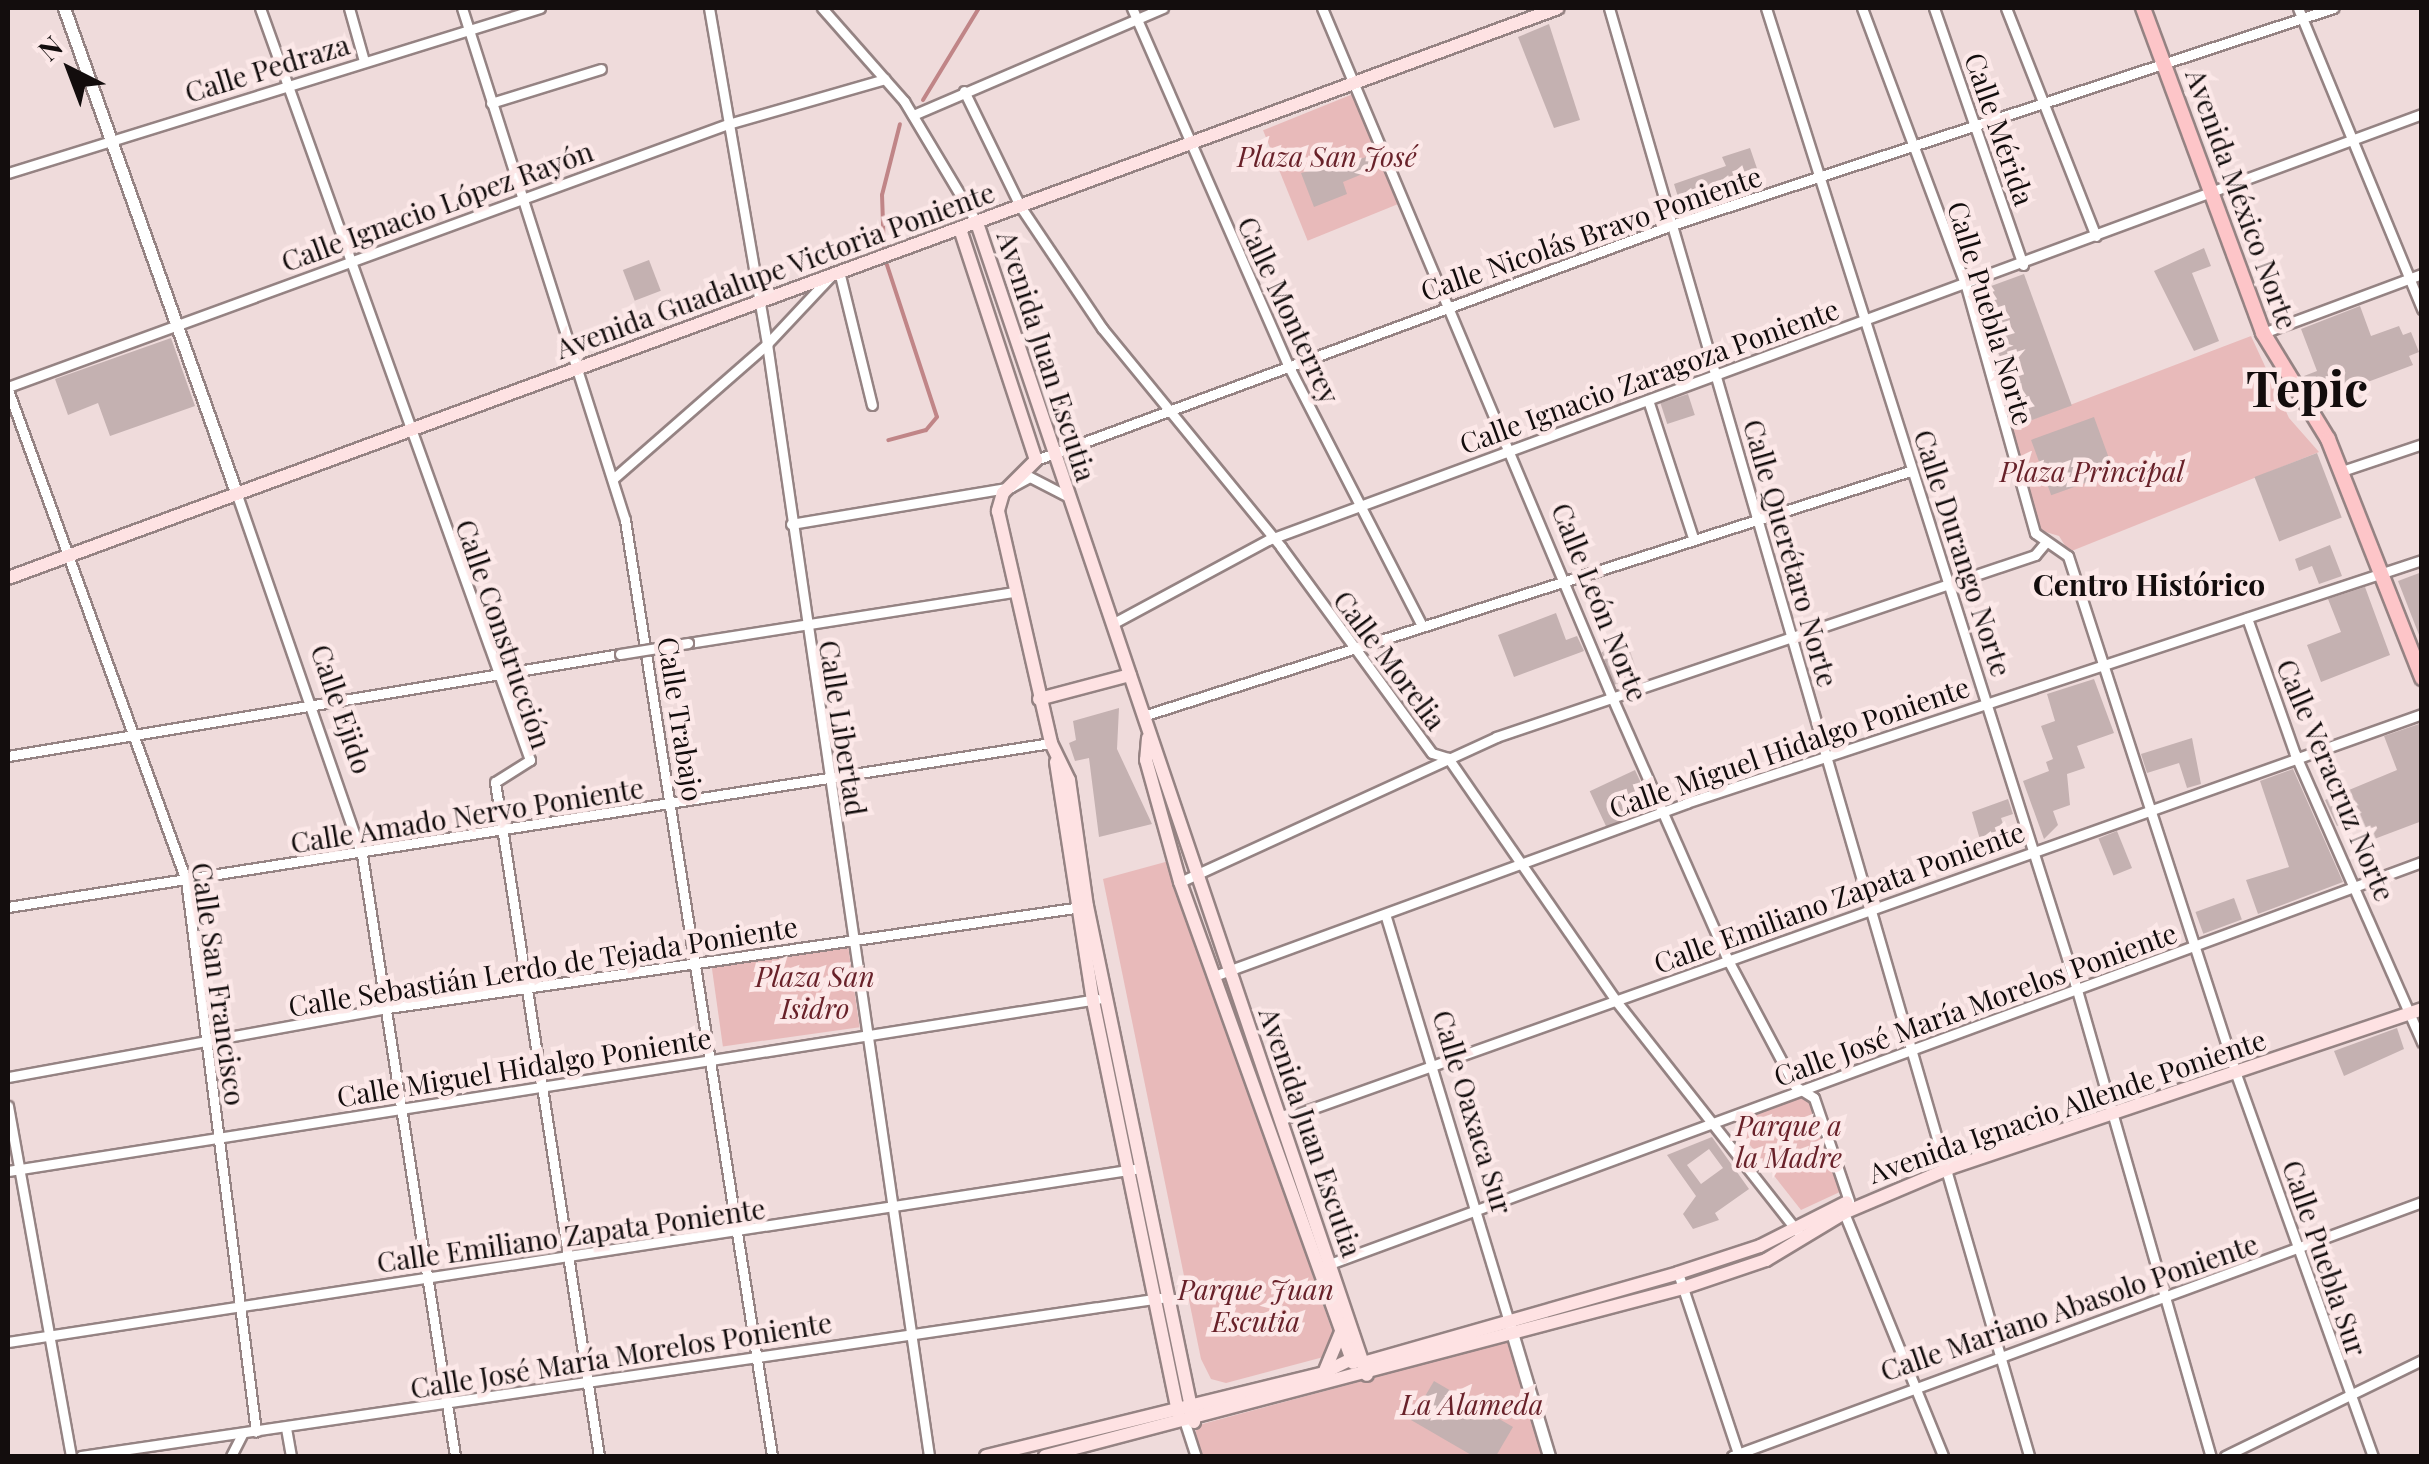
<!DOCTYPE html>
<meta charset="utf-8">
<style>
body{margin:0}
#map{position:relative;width:2429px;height:1464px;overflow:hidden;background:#efdbdb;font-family:"Playfair Display",serif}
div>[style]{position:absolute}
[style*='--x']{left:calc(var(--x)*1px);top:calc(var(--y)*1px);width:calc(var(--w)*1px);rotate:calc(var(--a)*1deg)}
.green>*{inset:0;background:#e8baba;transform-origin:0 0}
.stream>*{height:4px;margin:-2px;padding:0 2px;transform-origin:2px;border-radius:2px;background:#c08587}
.building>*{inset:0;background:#c4b1b1;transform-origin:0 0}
.roads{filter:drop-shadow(2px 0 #958383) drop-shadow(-2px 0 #958383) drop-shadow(0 2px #958383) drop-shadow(0 -2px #958383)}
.minor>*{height:9px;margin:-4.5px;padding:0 4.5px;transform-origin:4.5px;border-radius:4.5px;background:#fff}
.tertiary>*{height:11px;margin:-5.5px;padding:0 5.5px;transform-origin:5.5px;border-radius:5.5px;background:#fff}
.secondary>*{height:12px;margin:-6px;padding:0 6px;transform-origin:6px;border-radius:6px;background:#fee2e3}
.primary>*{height:14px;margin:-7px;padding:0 7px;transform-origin:7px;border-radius:7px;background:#fdc5c8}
.bridges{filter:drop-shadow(2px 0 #958383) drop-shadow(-2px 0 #958383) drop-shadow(0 2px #958383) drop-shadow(0 -2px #958383)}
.minor-bridge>*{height:9px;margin:-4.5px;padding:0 4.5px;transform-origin:4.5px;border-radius:4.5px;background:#fff}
span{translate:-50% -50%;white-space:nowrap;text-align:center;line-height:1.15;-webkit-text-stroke:9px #fce8e8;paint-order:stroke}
.street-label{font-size:28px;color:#130d0d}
.park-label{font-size:28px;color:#682129;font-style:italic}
.neighbourhood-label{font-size:30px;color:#130d0d;font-weight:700}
.town-label{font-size:48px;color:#130d0d;font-weight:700}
.frame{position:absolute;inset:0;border:10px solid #130d0d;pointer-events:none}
.north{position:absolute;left:20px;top:20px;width:100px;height:100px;-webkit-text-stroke:8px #fce8e8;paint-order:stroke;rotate:318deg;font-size:28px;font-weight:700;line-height:40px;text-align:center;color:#130d0d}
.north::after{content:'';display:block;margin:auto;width:35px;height:45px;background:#130d0d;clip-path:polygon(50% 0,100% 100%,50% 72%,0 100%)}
</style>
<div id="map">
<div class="green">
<i style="left:1353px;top:94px;width:119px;height:97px;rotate:68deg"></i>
<i style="clip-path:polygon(2251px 336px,2289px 418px,2319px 452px,2069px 552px,2059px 536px,2036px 529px,2007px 429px)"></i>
<i style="clip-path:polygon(1169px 861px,1335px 1339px,1331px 1355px,1226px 1383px,1211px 1379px,1201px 1359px,1103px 879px)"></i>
<i style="left:848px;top:945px;width:83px;height:138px;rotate:82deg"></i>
<i style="clip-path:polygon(1799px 1098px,1813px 1103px,1842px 1191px,1801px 1210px,1738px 1130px,1742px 1120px)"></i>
<i style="clip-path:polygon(1510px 1341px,1543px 1456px,1202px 1456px,1199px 1450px,1195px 1426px)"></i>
</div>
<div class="stream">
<i style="--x:923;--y:100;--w:108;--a:-58.7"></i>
<i style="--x:884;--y:252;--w:57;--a:-92"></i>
<i style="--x:882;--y:195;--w:73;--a:-75.8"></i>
<i style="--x:886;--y:262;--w:163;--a:71.8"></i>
<i style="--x:937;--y:417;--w:17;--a:130"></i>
<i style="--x:926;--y:430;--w:39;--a:165"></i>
</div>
<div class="building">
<i style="clip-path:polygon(1549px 24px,1580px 120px,1554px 128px,1518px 37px)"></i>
<i style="clip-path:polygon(1750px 148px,1763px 186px,1683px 213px,1674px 184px,1726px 166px,1722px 157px)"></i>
<i style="clip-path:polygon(1367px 157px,1372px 170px,1343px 182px,1347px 194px,1314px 207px,1301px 173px)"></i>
<i style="clip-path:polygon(2204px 248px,2211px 266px,2192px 273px,2219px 341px,2194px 351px,2154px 271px)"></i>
<i style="left:649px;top:260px;width:33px;height:28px;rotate:69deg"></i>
<i style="left:2024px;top:274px;width:140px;height:51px;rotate:70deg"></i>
<i style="clip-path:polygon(2360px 306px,2371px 336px,2399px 326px,2403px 335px,2411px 332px,2419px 352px,2409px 356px,2413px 365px,2317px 401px,2304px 376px,2317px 371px,2301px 329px)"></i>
<i style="clip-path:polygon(171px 338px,195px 406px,110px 436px,98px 403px,68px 415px,55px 379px)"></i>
<i style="left:1688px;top:394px;width:22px;height:29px;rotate:72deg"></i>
<i style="left:2094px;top:417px;width:59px;height:67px;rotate:70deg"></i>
<i style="left:2317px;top:453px;width:69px;height:67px;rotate:69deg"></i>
<i style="clip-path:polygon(2330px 545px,2342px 576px,2319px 584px,2312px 566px,2299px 571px,2295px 559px)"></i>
<i style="clip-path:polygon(2422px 572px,2422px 640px,2421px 640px,2398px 581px)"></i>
<i style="clip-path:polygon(2365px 587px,2390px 655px,2321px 682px,2307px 645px,2341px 632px,2328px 599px)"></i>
<i style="clip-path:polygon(1556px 613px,1566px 640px,1577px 636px,1584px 651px,1514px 677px,1498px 635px)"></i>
<i style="left:1627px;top:643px;width:35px;height:27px;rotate:70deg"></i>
<i style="clip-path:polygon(2094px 679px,2114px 733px,2077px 746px,2085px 768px,2067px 774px,2070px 805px,2053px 811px,2058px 825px,2044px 839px,2023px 781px,2049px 771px,2046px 762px,2053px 759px,2041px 726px,2055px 721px,2047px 694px)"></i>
<i style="clip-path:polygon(1119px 708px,1117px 749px,1152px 824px,1099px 837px,1089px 758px,1075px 761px,1069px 743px,1076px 740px,1073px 721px)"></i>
<i style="clip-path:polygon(2422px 723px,2422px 821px,2369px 841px,2358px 816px,2337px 826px,2325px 800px,2397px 770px,2384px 736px)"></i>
<i style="clip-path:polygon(2192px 738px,2201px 784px,2187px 788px,2179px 763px,2147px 773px,2141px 754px)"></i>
<i style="clip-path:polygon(2293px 769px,2343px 882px,2258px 914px,2246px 880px,2289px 867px,2260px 781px)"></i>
<i style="left:1635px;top:770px;width:41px;height:50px;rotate:65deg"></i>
<i style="clip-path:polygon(2008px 799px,2013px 814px,2001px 818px,2012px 850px,1995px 856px,1993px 847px,1983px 850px,1972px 812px)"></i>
<i style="left:2117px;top:831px;width:40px;height:20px;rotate:68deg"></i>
<i style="left:2234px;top:898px;width:23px;height:41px;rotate:70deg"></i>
<i style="clip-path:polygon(2397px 1028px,2404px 1049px,2344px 1076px,2334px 1051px)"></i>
<i style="clip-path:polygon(evenodd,1712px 1137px,1749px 1189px,1715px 1213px,1719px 1220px,1693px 1229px,1683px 1214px,1696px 1196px,1667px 1155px,1712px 1137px,1709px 1149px,1723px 1168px,1701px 1184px,1687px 1165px,1709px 1149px)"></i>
<i style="clip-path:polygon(1434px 1381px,1513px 1427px,1496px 1456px,1473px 1456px,1411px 1420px)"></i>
</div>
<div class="roads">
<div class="minor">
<i style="--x:260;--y:8;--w:799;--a:70.25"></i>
<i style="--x:530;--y:760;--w:41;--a:147.8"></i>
<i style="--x:495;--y:782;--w:682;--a:81.23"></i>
<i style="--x:349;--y:8;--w:55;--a:74.2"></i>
<i style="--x:462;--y:8;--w:537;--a:72.34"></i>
<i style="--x:625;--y:520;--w:947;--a:81.07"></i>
<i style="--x:709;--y:8;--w:341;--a:80.2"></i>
<i style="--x:767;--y:344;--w:1124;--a:81.71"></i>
<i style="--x:822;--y:8;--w:124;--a:48.6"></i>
<i style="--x:904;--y:101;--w:142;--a:59.1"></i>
<i style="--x:1132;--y:8;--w:390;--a:66.4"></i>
<i style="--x:1288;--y:365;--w:291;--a:62.8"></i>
<i style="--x:1322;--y:8;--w:745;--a:67.18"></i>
<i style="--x:1611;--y:695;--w:292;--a:66.2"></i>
<i style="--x:1729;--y:962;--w:140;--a:62"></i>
<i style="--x:1795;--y:1086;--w:22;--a:32"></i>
<i style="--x:1814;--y:1098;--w:109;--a:71.2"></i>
<i style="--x:1609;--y:8;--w:1508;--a:73.82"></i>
<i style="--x:1766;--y:8;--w:1023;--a:72.42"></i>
<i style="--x:2075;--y:983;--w:492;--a:74"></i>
<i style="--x:1862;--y:8;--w:297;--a:69.5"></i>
<i style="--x:1966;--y:286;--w:256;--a:74.4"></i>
<i style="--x:2035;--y:533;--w:40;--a:34.9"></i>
<i style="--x:2068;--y:556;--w:545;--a:72.03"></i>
<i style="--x:2236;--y:1074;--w:406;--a:70.3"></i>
<i style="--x:1934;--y:8;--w:272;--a:70.9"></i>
<i style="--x:2006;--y:8;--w:245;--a:68.5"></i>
<i style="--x:2298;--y:8;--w:326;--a:67.6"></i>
<i style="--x:964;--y:91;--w:128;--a:64"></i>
<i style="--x:1020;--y:206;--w:147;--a:56.1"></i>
<i style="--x:1102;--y:328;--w:283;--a:50.7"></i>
<i style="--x:1281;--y:547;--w:255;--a:53.8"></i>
<i style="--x:1432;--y:753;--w:17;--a:17"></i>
<i style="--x:1448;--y:758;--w:295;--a:55.3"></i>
<i style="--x:1616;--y:1001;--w:294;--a:51.8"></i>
<i style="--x:491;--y:103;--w:115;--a:-17.2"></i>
<i style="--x:913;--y:115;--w:272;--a:-23.2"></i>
<i style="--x:8;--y:173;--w:557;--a:-17.23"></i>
<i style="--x:839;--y:271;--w:138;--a:76.2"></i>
<i style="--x:2263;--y:333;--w:170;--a:-20.4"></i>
<i style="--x:8;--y:387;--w:767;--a:-20.07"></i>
<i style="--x:728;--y:124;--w:163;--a:-16"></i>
<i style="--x:8;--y:390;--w:521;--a:70.04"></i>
<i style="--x:186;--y:880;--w:556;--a:82.77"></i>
<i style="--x:1648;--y:400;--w:145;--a:71.9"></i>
<i style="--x:1036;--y:460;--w:681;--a:-20.27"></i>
<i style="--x:1675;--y:224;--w:693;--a:-18.17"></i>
<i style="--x:2339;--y:472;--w:88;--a:-18.6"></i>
<i style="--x:613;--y:479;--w:205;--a:-41.2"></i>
<i style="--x:767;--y:344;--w:92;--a:-46.8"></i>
<i style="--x:237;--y:495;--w:381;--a:70.9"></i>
<i style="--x:362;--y:855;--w:608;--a:81.2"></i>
<i style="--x:791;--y:524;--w:223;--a:-9.5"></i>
<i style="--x:1011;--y:487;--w:21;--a:-28"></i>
<i style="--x:1030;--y:477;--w:42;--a:27.2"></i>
<i style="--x:2247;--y:618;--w:144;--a:70.6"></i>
<i style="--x:2295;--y:754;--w:315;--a:66.2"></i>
<i style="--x:1112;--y:624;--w:177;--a:-28.3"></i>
<i style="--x:1268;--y:540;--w:1230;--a:-20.26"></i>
<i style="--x:688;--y:643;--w:329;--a:-8.9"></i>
<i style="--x:1143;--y:716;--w:805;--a:-17.71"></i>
<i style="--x:8;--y:756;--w:620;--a:-9.46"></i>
<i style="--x:1180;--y:882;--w:348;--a:-24.6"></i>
<i style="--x:1496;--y:737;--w:569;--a:-18.66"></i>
<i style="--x:2035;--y:555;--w:16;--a:-50"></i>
<i style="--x:8;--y:907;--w:1056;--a:-8.94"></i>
<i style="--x:1386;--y:917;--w:423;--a:73.1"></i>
<i style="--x:1217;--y:975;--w:500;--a:-20.1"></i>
<i style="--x:1686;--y:803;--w:775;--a:-18.27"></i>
<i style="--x:8;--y:1077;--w:386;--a:-10.3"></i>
<i style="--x:388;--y:1008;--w:700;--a:-8.29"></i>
<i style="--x:8;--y:1106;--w:356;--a:79.8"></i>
<i style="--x:1280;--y:1120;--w:1212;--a:-19.57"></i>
<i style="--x:8;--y:1171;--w:1103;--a:-8.97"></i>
<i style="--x:1844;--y:1213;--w:262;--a:67.8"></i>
<i style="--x:1327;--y:1265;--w:1167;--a:-20.21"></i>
<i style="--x:1678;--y:1273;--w:193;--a:71.6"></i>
<i style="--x:8;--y:1342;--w:1146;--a:-8.73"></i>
<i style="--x:1185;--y:1423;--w:35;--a:72"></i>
<i style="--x:286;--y:1428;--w:28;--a:80"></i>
<i style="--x:81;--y:1456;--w:1098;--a:-8.33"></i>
<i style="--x:231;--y:1456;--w:25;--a:-63"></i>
<i style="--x:1732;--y:1456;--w:735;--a:-20.21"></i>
<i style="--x:2225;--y:1456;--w:219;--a:-26"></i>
</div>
<div class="tertiary">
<i style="--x:64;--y:8;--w:517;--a:70.44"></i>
<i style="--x:1510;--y:1326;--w:136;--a:73.3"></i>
</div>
<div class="secondary">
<i style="--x:977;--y:223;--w:1216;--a:71.3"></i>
<i style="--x:960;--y:229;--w:243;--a:71.8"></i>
<i style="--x:1036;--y:460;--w:47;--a:135"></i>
<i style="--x:1003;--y:493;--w:19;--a:106"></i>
<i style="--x:998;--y:511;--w:238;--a:77.1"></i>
<i style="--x:1051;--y:743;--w:41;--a:64.1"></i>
<i style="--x:1069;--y:780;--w:127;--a:81.9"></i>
<i style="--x:1087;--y:906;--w:527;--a:78.28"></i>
<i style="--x:8;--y:578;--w:1651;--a:-20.19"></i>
<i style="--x:1039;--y:699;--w:94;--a:-14.8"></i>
<i style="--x:1148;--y:738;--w:22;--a:95"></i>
<i style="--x:1146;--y:760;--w:127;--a:74.4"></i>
<i style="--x:1180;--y:882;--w:511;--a:70.22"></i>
<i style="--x:1056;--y:762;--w:242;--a:81.2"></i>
<i style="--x:1093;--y:1001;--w:420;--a:78.3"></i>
<i style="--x:1324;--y:1373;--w:44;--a:-67.5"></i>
<i style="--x:986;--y:1456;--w:347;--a:-13.8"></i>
<i style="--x:1323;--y:1373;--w:32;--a:-26"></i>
<i style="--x:1352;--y:1359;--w:12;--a:20"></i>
<i style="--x:1363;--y:1363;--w:328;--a:-15.9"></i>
<i style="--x:1678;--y:1273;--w:86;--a:-18.2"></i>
<i style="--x:1760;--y:1246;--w:97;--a:-26.8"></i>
<i style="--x:1045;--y:1456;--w:660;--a:-14.75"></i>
<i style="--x:1683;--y:1288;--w:88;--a:-18.6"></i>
<i style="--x:1766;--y:1260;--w:91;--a:-31.1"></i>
<i style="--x:1844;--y:1213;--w:115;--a:-23"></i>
<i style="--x:1950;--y:1168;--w:498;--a:-18.6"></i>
</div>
<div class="primary">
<i style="--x:2143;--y:8;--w:346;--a:69.7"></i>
<i style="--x:2263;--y:333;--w:124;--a:58.5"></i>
<i style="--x:2328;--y:439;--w:257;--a:68.5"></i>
</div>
</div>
<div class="bridges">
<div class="minor-bridge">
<i style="--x:620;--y:654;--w:69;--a:-9.2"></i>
</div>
</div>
<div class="street-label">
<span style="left:267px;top:68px;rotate:-17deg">Calle Pedraza</span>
<span style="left:2000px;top:129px;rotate:71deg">Calle Mérida</span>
<span style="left:2242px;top:199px;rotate:70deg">Avenida México Norte</span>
<span style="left:437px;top:206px;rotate:-20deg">Calle Ignacio López Rayón</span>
<span style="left:1591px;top:233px;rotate:-19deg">Calle Nicolás Bravo Poniente</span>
<span style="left:775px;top:270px;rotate:-20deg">Avenida Guadalupe Victoria Poniente</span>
<span style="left:1289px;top:310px;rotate:65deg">Calle Monterrey</span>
<span style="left:1991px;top:313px;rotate:73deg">Calle Puebla Norte</span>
<span style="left:1047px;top:356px;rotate:72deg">Avenida Juan Escutia</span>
<span style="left:1649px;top:376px;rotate:-20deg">Calle Ignacio Zaragoza Poniente</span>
<span style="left:1791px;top:553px;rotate:74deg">Calle Querétaro Norte</span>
<span style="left:1963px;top:553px;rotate:72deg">Calle Durango Norte</span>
<span style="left:1600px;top:602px;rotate:68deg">Calle León Norte</span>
<span style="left:504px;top:634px;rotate:71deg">Calle Construcción</span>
<span style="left:1390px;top:660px;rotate:53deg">Calle Morelia</span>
<span style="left:342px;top:709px;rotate:71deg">Calle Ejido</span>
<span style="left:681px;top:719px;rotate:81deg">Calle Trabajo</span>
<span style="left:843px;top:728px;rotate:81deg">Calle Libertad</span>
<span style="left:1789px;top:747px;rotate:-19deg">Calle Miguel Hidalgo Poniente</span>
<span style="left:2336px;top:780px;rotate:67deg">Calle Veracruz Norte</span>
<span style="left:467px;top:815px;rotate:-9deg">Calle Amado Nervo Poniente</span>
<span style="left:1839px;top:897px;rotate:-20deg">Calle Emiliano Zapata Poniente</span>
<span style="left:543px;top:966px;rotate:-9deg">Calle Sebastián Lerdo de Tejada Poniente</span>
<span style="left:219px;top:984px;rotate:82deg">Calle San Francisco</span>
<span style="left:1975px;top:1004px;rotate:-20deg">Calle José María Morelos Poniente</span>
<span style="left:524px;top:1067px;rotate:-9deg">Calle Miguel Hidalgo Poniente</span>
<span style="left:2067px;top:1106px;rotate:-19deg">Avenida Ignacio Allende Poniente</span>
<span style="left:1473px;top:1112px;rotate:73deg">Calle Oaxaca Sur</span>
<span style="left:1311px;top:1132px;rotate:71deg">Avenida Juan Escutia</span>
<span style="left:571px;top:1235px;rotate:-8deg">Calle Emiliano Zapata Poniente</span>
<span style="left:2325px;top:1258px;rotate:71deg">Calle Puebla Sur</span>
<span style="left:2069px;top:1307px;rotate:-19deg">Calle Mariano Abasolo Poniente</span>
<span style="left:621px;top:1355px;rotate:-9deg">Calle José María Morelos Poniente</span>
</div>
<div class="park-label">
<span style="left:1327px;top:156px">Plaza San José</span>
<span style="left:2092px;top:471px">Plaza Principal</span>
<span style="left:815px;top:992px">Plaza San<br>Isidro</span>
<span style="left:1789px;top:1141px">Parque a<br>la Madre</span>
<span style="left:1256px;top:1305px">Parque Juan<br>Escutia</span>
<span style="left:1472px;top:1404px">La Alameda</span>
</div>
<div class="neighbourhood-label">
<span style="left:2149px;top:584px">Centro Histórico</span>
</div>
<div class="town-label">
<span style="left:2307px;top:388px">Tepic</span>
</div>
<div class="frame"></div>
<div class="north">N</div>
</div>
